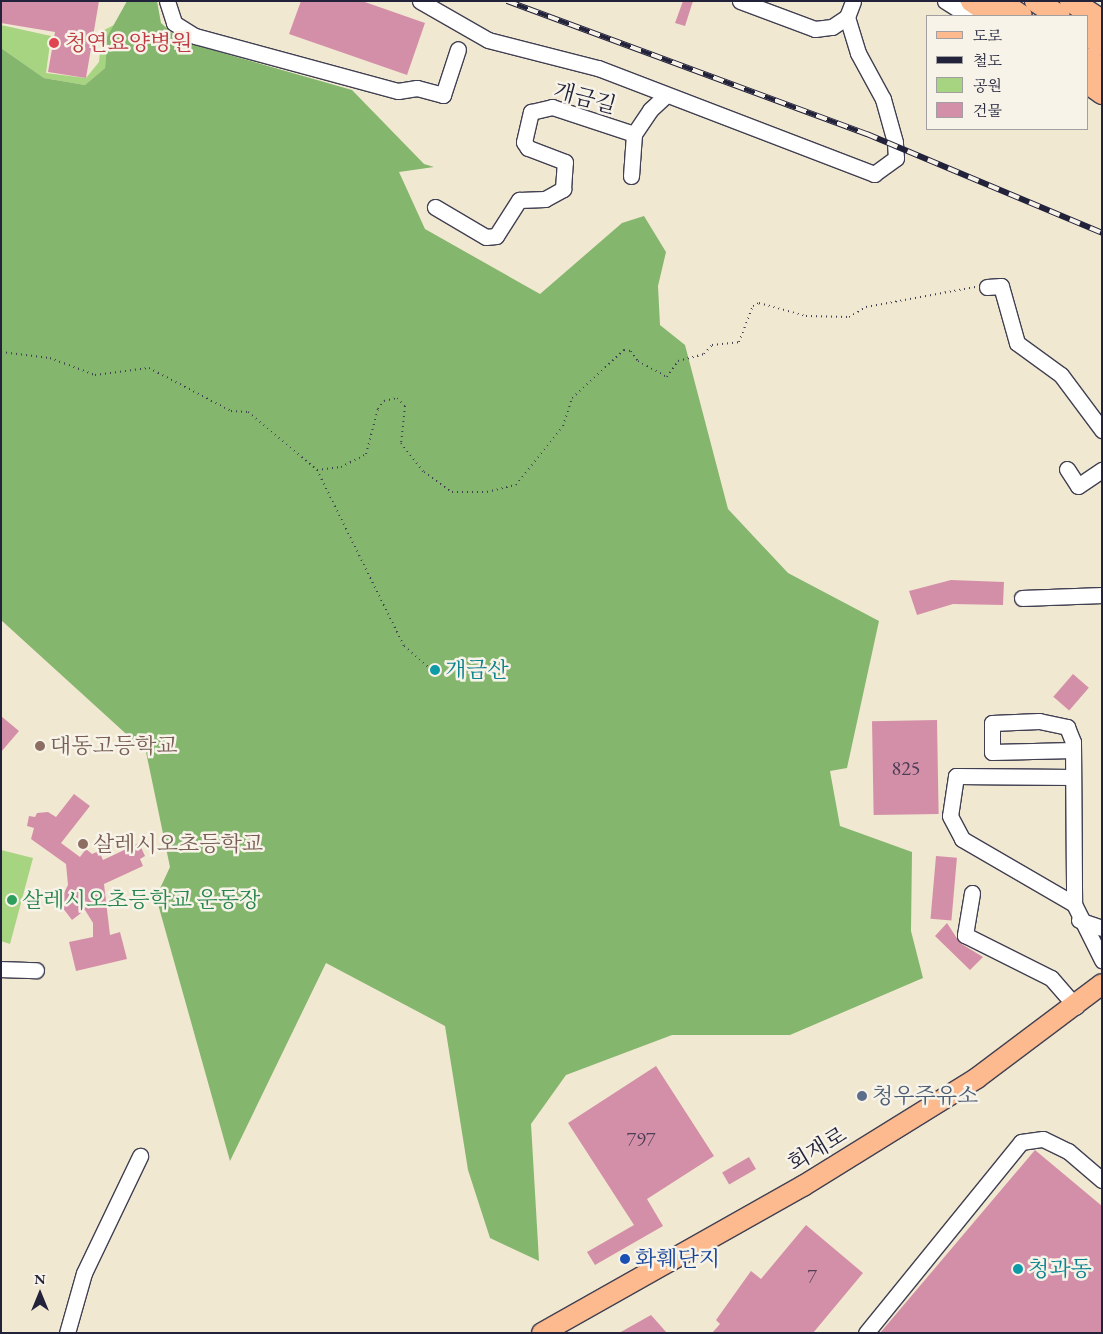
<!DOCTYPE html>
<meta charset="utf-8">
<style>
body{margin:0}
#map{position:relative;width:1103px;height:1334px;overflow:hidden;background:#f1e8d1;font-family:"EB Garamond","Noto Serif KR",serif}
div>[style]{position:absolute}
[style*='--x']{left:calc(var(--x)*1px);top:calc(var(--y)*1px);width:calc(var(--w)*1px);rotate:calc(var(--a)*1deg)}
.green>*{inset:0;background:#a7d480}
.forest>*{inset:0;background:#85b66e}
.building>*{inset:0;background:#d48fa8;transform-origin:0 0}
.path>*{height:2px;margin-top:-1px;transform-origin:0;background:repeating-linear-gradient(90deg,#414052 0 1px,transparent 0 5px)}
.roads{filter:drop-shadow(1px 0 #414052) drop-shadow(-1px 0 #414052) drop-shadow(0 1px #414052) drop-shadow(0 -1px #414052)}
.minor>*{height:15px;margin:-7.5px;padding:0 7.5px;transform-origin:7.5px;border-radius:7.5px;background:#fff}
.major>*{height:20px;margin:-10px;padding:0 10px;transform-origin:10px;border-radius:10px;background:#fcba8e}
.highway>*{height:22px;margin:-11px;padding:0 11px;transform-origin:11px;border-radius:11px;background:#fcba8e}
.rail>*{height:5.5px;margin-top:-2.75px;transform-origin:0;background:repeating-linear-gradient(90deg,#f7f3e8 0 11px,#22223b 0 22px);box-sizing:border-box;border-block:1px solid #22223b}
.dots>*{width:14px;height:14px;translate:-50% -50%;box-sizing:border-box;border:2px solid #f7f3e8;border-radius:50%}
span{translate:-50% -50%;white-space:nowrap;text-align:center;line-height:1.15;-webkit-text-stroke:5px #f7f3e8;paint-order:stroke}
.number-label{font-size:20px;color:#4e3d56}
.number-label span{-webkit-text-stroke-width:0}
.health-label{font-size:22px;color:#be3a42}
.left{translate:0 -50%;text-align:left}
.street-label{font-size:22px;color:#22223b}
.culture-label{font-size:22px;color:#0d838f}
.education-label{font-size:22px;color:#785e54}
.leisure-label{font-size:22px;color:#27864d}
.service-label{font-size:22px;color:#4e5e75}
.transit-label{font-size:22px;color:#164399}
.frame{position:absolute;inset:0;border:2px solid #22223b;pointer-events:none}
.legend{position:absolute;left:926px;top:15px;width:162px;height:115px;box-sizing:border-box;background:#f7f3e8;border:1px solid #a29fa3;margin:0;padding:6px 9px;list-style:none;font-size:15px;color:#22223b}
.legend li{display:flex;align-items:center;gap:10px;height:25px}
.legend b{width:25px;border:1px solid #a29fa3}
.north{position:absolute;left:15px;top:1269px;width:50px;height:50px;-webkit-text-stroke:4px #f7f3e8;paint-order:stroke;rotate:0deg;font-size:14px;font-weight:700;line-height:20px;text-align:center;color:#22223b}
.north::after{content:'';display:block;margin:auto;width:18px;height:22px;background:#22223b;clip-path:polygon(50% 0,100% 100%,50% 72%,0 100%)}
</style>
<div id="map">
<div class="green">
<i style="clip-path:polygon(116px 24px,107px 37px,105px 68px,85px 85px,44px 78px,1px 48px,1px 25px,51px 36px,46px 73px,86px 78px,99px 62px,102px 31px)"></i>
<i style="clip-path:polygon(1px 850px,33px 858px,10px 944px,1px 941px)"></i>
</div>
<div class="forest">
<i style="clip-path:polygon(127px 1px,157px 1px,161px 23px,181px 41px,352px 90px,424px 164px,434px 167px,399px 172px,425px 229px,540px 294px,622px 223px,644px 216px,666px 252px,658px 286px,660px 325px,685px 345px,728px 509px,788px 573px,879px 621px,847px 768px,830px 771px,840px 826px,912px 852px,911px 931px,923px 978px,790px 1035px,672px 1035px,566px 1075px,531px 1124px,539px 1261px,490px 1238px,468px 1170px,445px 1026px,326px 963px,230px 1161px,156px 897px,170px 867px,146px 752px,1px 620px,1px 48px,44px 78px,85px 85px,105px 68px,107px 37px)"></i>
</div>
<div class="building">
<i style="clip-path:polygon(1px 1px,99px 1px,86px 78px,48px 72px,55px 32px,1px 23px)"></i>
<i style="clip-path:polygon(301px 1px,362px 1px,425px 23px,407px 75px,289px 34px)"></i>
<i style="clip-path:polygon(683px 1px,693px 1px,685px 26px,675px 23px)"></i>
<i style="clip-path:polygon(951px 580px,1004px 582px,1003px 605px,953px 604px,917px 615px,909px 591px)"></i>
<i style="left:1073px;top:674px;width:21px;height:30px;rotate:41deg"></i>
<i style="clip-path:polygon(1px 716px,19px 731px,1px 752px)"></i>
<i style="left:937px;top:720px;width:94px;height:65px;rotate:89deg"></i>
<i style="clip-path:polygon(74px 794px,90px 806px,61px 843px,80px 857px,86px 849px,92px 854px,99px 851px,103px 860px,139px 843px,145px 856px,140px 859px,143px 866px,104px 884px,110px 935px,120px 932px,127px 959px,76px 971px,69px 942px,93px 937px,93px 923px,85px 910px,72px 920px,59px 903px,68px 885px,66px 864px,31px 839px,34px 828px,27px 826px,29px 816px,35px 817px,37px 813px,48px 812px,56px 817px)"></i>
<i style="left:936px;top:856px;width:21px;height:63px;rotate:5deg"></i>
<i style="clip-path:polygon(947px 923px,960px 943px,983px 957px,970px 970px,935px 936px)"></i>
<i style="clip-path:polygon(656px 1066px,714px 1156px,647px 1199px,663px 1226px,595px 1265px,587px 1252px,634px 1225px,568px 1123px)"></i>
<i style="clip-path:polygon(1035px 1150px,1102px 1206px,1102px 1333px,880px 1333px)"></i>
<i style="left:749px;top:1157px;width:14px;height:31px;rotate:60deg"></i>
<i style="clip-path:polygon(806px 1225px,863px 1273px,813px 1333px,712px 1333px,720px 1324px,716px 1320px,751px 1271px,761px 1279px)"></i>
<i style="clip-path:polygon(651px 1315px,667px 1333px,619px 1333px)"></i>
</div>
<div class="path">
<i style="--x:1;--y:352;--w:49;--a:7"></i>
<i style="--x:50;--y:358;--w:48;--a:20.7"></i>
<i style="--x:95;--y:375;--w:54;--a:-7.4"></i>
<i style="--x:149;--y:368;--w:93;--a:27.7"></i>
<i style="--x:231;--y:411;--w:17;--a:3"></i>
<i style="--x:248;--y:412;--w:90;--a:40"></i>
<i style="--x:317;--y:470;--w:24;--a:-7"></i>
<i style="--x:341;--y:467;--w:28;--a:-27"></i>
<i style="--x:366;--y:454;--w:47;--a:-75.1"></i>
<i style="--x:378;--y:409;--w:10;--a:-53"></i>
<i style="--x:384;--y:401;--w:13;--a:-13"></i>
<i style="--x:397;--y:398;--w:11;--a:45"></i>
<i style="--x:405;--y:406;--w:37;--a:96"></i>
<i style="--x:401;--y:443;--w:37;--a:52"></i>
<i style="--x:424;--y:472;--w:34;--a:36"></i>
<i style="--x:452;--y:492;--w:35;--a:0"></i>
<i style="--x:487;--y:492;--w:30;--a:-14"></i>
<i style="--x:516;--y:485;--w:75;--a:-51.5"></i>
<i style="--x:563;--y:426;--w:29;--a:-72"></i>
<i style="--x:572;--y:398;--w:71;--a:-42.7"></i>
<i style="--x:624;--y:350;--w:7;--a:8"></i>
<i style="--x:631;--y:351;--w:12;--a:55"></i>
<i style="--x:638;--y:361;--w:33;--a:29"></i>
<i style="--x:667;--y:377;--w:19;--a:-55"></i>
<i style="--x:678;--y:361;--w:27;--a:-15"></i>
<i style="--x:704;--y:354;--w:12;--a:-48"></i>
<i style="--x:712;--y:345;--w:27;--a:-6"></i>
<i style="--x:739;--y:342;--w:39;--a:-69"></i>
<i style="--x:753;--y:306;--w:7;--a:-27"></i>
<i style="--x:759;--y:303;--w:49;--a:15.5"></i>
<i style="--x:806;--y:316;--w:43;--a:1.3"></i>
<i style="--x:849;--y:317;--w:20;--a:-30"></i>
<i style="--x:866;--y:307;--w:111;--a:-10.4"></i>
<i style="--x:317;--y:470;--w:196;--a:63.7"></i>
<i style="--x:404;--y:646;--w:40;--a:41"></i>
</div>
<div class="roads">
<div class="minor">
<i style="--x:167;--y:1;--w:23;--a:72"></i>
<i style="--x:174;--y:23;--w:25;--a:32"></i>
<i style="--x:195;--y:36;--w:210;--a:15.2"></i>
<i style="--x:398;--y:91;--w:19;--a:-9"></i>
<i style="--x:417;--y:88;--w:27;--a:15"></i>
<i style="--x:443;--y:95;--w:48;--a:-71.9"></i>
<i style="--x:420;--y:1;--w:78;--a:29.8"></i>
<i style="--x:488;--y:40;--w:114;--a:14.3"></i>
<i style="--x:598;--y:68;--w:296;--a:21"></i>
<i style="--x:874;--y:174;--w:27;--a:-36"></i>
<i style="--x:896;--y:158;--w:16;--a:-94"></i>
<i style="--x:895;--y:142;--w:45;--a:-105.6"></i>
<i style="--x:883;--y:99;--w:52;--a:-118.5"></i>
<i style="--x:858;--y:53;--w:38;--a:-107"></i>
<i style="--x:847;--y:17;--w:17;--a:-69"></i>
<i style="--x:740;--y:1;--w:80;--a:20.5"></i>
<i style="--x:815;--y:29;--w:17;--a:-7"></i>
<i style="--x:832;--y:27;--w:18;--a:-34"></i>
<i style="--x:945;--y:1;--w:28;--a:32"></i>
<i style="--x:631;--y:176;--w:42;--a:-85.9"></i>
<i style="--x:435;--y:207;--w:59;--a:30.5"></i>
<i style="--x:486;--y:237;--w:10;--a:-6"></i>
<i style="--x:496;--y:236;--w:43;--a:-57.4"></i>
<i style="--x:519;--y:200;--w:26;--a:-2"></i>
<i style="--x:545;--y:199;--w:21;--a:-29"></i>
<i style="--x:563;--y:189;--w:27;--a:-86"></i>
<i style="--x:565;--y:162;--w:40;--a:-159"></i>
<i style="--x:528;--y:148;--w:7;--a:-124"></i>
<i style="--x:524;--y:142;--w:31;--a:-77"></i>
<i style="--x:531;--y:112;--w:22;--a:-13"></i>
<i style="--x:552;--y:107;--w:86;--a:18.2"></i>
<i style="--x:634;--y:134;--w:29;--a:-56"></i>
<i style="--x:650;--y:110;--w:21;--a:-43"></i>
<i style="--x:987;--y:287;--w:14;--a:-4"></i>
<i style="--x:1001;--y:286;--w:59;--a:74.3"></i>
<i style="--x:1017;--y:343;--w:54;--a:36"></i>
<i style="--x:1061;--y:375;--w:69;--a:53.3"></i>
<i style="--x:1067;--y:469;--w:20;--a:57"></i>
<i style="--x:1078;--y:486;--w:29;--a:-34"></i>
<i style="--x:1022;--y:598;--w:80;--a:-2.1"></i>
<i style="--x:1073;--y:750;--w:81;--a:178.6"></i>
<i style="--x:992;--y:752;--w:29;--a:-90"></i>
<i style="--x:992;--y:723;--w:47;--a:-2.4"></i>
<i style="--x:1039;--y:721;--w:29;--a:12"></i>
<i style="--x:1067;--y:727;--w:16;--a:68"></i>
<i style="--x:1073;--y:742;--w:162;--a:89.6"></i>
<i style="--x:1074;--y:904;--w:63;--a:63.4"></i>
<i style="--x:1073;--y:777;--w:117;--a:-179.5"></i>
<i style="--x:956;--y:776;--w:40;--a:98.5"></i>
<i style="--x:950;--y:816;--w:26;--a:62"></i>
<i style="--x:962;--y:839;--w:129;--a:30.1"></i>
<i style="--x:972;--y:893;--w:43;--a:99.5"></i>
<i style="--x:965;--y:935;--w:96;--a:26.6"></i>
<i style="--x:1051;--y:978;--w:38;--a:49"></i>
<i style="--x:1079;--y:920;--w:24;--a:19"></i>
<i style="--x:1;--y:969;--w:35;--a:2"></i>
<i style="--x:67;--y:1333;--w:62;--a:-74.2"></i>
<i style="--x:84;--y:1273;--w:130;--a:-64.4"></i>
<i style="--x:866;--y:1333;--w:246;--a:-50.9"></i>
<i style="--x:1021;--y:1142;--w:22;--a:-8"></i>
<i style="--x:1043;--y:1139;--w:28;--a:26"></i>
<i style="--x:1068;--y:1151;--w:45;--a:40.5"></i>
</div>
<div class="major">
<i style="--x:542;--y:1333;--w:300;--a:-29.4"></i>
<i style="--x:803;--y:1186;--w:205;--a:-31.8"></i>
<i style="--x:977;--y:1078;--w:156;--a:-36.9"></i>
</div>
<div class="highway">
<i style="--x:972;--y:1;--w:27;--a:34"></i>
<i style="--x:998;--y:1;--w:27;--a:33"></i>
<i style="--x:1036;--y:1;--w:27;--a:33"></i>
<i style="--x:1071;--y:1;--w:37;--a:33"></i>
<i style="--x:1087;--y:34;--w:18;--a:34"></i>
<i style="--x:1087;--y:59;--w:18;--a:34"></i>
<i style="--x:1087;--y:82;--w:19;--a:36"></i>
</div>
</div>
<div class="rail">
<i style="--x:507;--y:1;--w:384;--a:20.3"></i>
<i style="--x:867;--y:134;--w:255;--a:22.8"></i>
</div>
<div class="dots">
<i style="left:54px;top:43px;background:#e0444e"></i>
<i style="left:435px;top:670px;background:#0f9aa8"></i>
<i style="left:40px;top:746px;background:#8d6e63"></i>
<i style="left:83px;top:844px;background:#8d6e63"></i>
<i style="left:12px;top:900px;background:#2e9e5b"></i>
<i style="left:862px;top:1096px;background:#5c6f8a"></i>
<i style="left:625px;top:1259px;background:#1a4fb4"></i>
<i style="left:1018px;top:1269px;background:#0f9aa8"></i>
</div>
<div class="number-label">
<span style="left:906px;top:768px">825</span>
<span style="left:641px;top:1139px">797</span>
<span style="left:812px;top:1276px">7</span>
</div>
<div class="health-label">
<span class="left" style="left:65px;top:43px">청연요양병원</span>
</div>
<div class="street-label">
<span style="left:585px;top:98px;rotate:15deg">개금길</span>
<span style="left:817px;top:1149px;rotate:-31deg">회재로</span>
</div>
<div class="culture-label">
<span class="left" style="left:445px;top:670px">개금산</span>
<span class="left" style="left:1028px;top:1269px">청과동</span>
</div>
<div class="education-label">
<span class="left" style="left:50px;top:746px">대동고등학교</span>
<span class="left" style="left:93px;top:844px">살레시오초등학교</span>
</div>
<div class="leisure-label">
<span class="left" style="left:22px;top:900px">살레시오초등학교 운동장</span>
</div>
<div class="service-label">
<span class="left" style="left:872px;top:1096px">청우주유소</span>
</div>
<div class="transit-label">
<span class="left" style="left:635px;top:1259px">화훼단지</span>
</div>
<div class="frame"></div>
<ul class="legend">
<li><b style="height:6px;background:#fcba8e"></b>도로</li>
<li><b style="height:6px;background:#22223b"></b>철도</li>
<li><b style="height:14px;background:#a7d480"></b>공원</li>
<li><b style="height:14px;background:#d48fa8"></b>건물</li>
</ul>
<div class="north">N</div>
</div>
